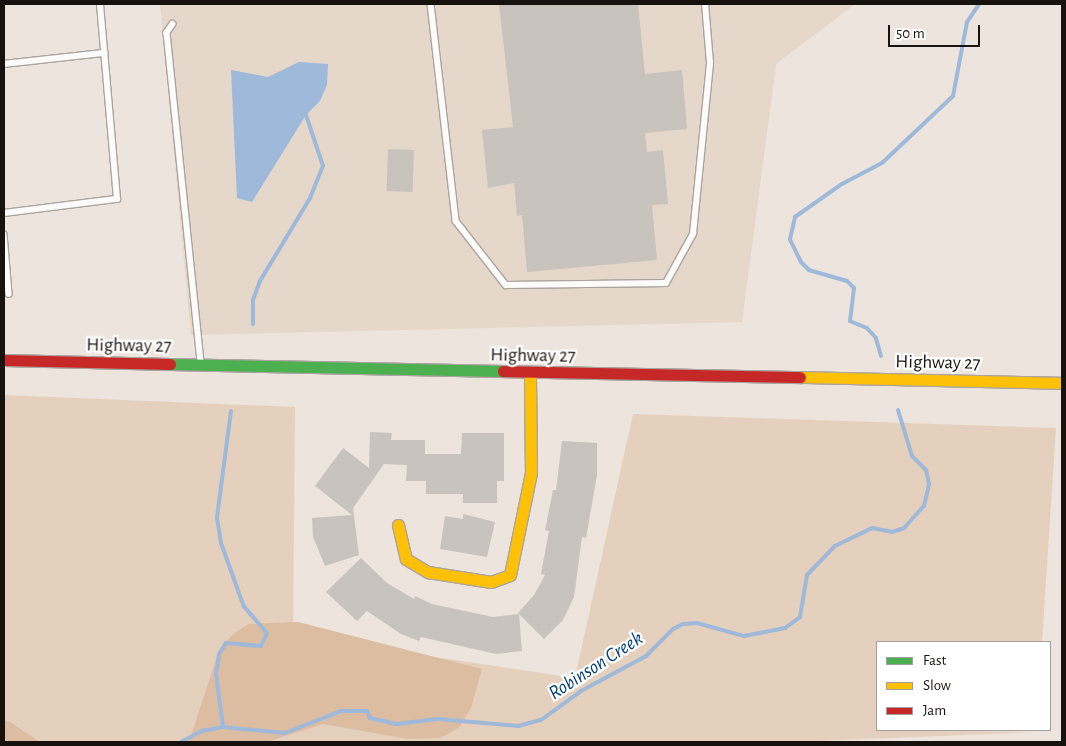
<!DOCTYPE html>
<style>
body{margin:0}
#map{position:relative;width:1066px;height:746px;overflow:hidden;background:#ece4dd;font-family:"Alegreya Sans",sans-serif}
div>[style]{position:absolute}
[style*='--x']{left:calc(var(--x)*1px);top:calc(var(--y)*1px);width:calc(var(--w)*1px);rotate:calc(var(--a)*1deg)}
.built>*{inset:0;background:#e5d7ca}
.green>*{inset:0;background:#e5d0bd}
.forest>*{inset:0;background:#dcbda1}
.water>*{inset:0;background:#9fb9da}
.stream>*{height:4px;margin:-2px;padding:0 2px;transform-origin:2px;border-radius:2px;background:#9fb9da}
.building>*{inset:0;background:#c9c3be;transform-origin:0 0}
.roads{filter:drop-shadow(1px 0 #aaa49f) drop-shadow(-1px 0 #aaa49f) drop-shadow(0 1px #aaa49f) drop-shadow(0 -1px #aaa49f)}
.lane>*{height:5.5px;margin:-2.75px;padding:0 2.75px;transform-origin:2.75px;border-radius:2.75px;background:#fcfbfa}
.fast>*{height:11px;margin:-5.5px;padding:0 5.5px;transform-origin:5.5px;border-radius:5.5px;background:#4caf50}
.slow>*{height:11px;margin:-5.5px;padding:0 5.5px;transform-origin:5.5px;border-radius:5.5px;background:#ffc107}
.jam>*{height:11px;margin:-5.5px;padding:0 5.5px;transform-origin:5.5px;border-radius:5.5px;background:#c62828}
span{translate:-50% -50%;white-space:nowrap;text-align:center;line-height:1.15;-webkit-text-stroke:4.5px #fff;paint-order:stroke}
.street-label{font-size:19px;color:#17120e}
.water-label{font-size:20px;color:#02407a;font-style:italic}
.frame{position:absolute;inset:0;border:5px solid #17120e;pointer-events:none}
.legend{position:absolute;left:876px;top:641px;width:175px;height:90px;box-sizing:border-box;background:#fff;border:1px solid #a2a09f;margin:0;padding:6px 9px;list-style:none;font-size:15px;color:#17120e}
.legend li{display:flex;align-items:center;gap:10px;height:25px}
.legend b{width:25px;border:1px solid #a2a09f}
.scale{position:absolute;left:888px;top:25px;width:92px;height:22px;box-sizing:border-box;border:2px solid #17120e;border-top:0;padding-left:6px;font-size:15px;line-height:18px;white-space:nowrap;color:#17120e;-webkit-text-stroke:4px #fff;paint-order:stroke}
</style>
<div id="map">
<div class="built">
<i style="clip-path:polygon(160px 4px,855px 4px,776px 64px,742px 322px,191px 335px)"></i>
</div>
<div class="green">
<i style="clip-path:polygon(4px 395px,295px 407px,293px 636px,575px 678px,633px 414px,1056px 428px,1042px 642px,877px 642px,877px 730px,1035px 732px,795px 742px,4px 742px)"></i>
</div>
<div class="forest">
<i style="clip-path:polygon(298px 622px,482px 669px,471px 708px,459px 728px,440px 738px,408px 739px,323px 724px,267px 742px,189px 742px,219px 650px,233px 634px,249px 624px)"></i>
<i style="clip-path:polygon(4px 721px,10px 722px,40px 742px,4px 742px)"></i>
</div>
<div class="water">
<i style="clip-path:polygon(299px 62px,328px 64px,327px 85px,320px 101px,306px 115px,252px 202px,237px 198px,231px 70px,268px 77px)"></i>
</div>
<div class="stream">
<i style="--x:253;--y:324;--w:24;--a:-90"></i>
<i style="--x:253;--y:300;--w:20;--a:-70"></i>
<i style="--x:260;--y:281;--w:97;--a:-58.9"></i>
<i style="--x:310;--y:198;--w:35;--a:-68"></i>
<i style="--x:323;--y:166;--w:54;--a:-108.4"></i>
<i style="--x:881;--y:356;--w:19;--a:-106"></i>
<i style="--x:876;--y:338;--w:13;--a:-132"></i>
<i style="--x:867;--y:328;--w:18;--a:-158"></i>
<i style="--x:850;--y:321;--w:33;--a:-83"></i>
<i style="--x:854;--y:288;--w:10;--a:-135"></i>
<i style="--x:847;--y:281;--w:40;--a:-164"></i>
<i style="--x:809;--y:270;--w:11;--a:-135"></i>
<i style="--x:801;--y:262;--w:25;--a:-116"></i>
<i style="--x:790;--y:239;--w:23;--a:-77"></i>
<i style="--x:795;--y:217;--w:57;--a:-35.1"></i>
<i style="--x:842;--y:184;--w:45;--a:-27.7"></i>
<i style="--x:882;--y:163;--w:98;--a:-43.3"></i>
<i style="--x:953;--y:96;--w:75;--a:-79.3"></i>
<i style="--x:967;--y:22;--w:22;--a:-56"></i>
<i style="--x:223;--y:727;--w:53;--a:-97.5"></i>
<i style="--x:216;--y:674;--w:20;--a:-81"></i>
<i style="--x:219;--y:654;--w:13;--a:-58"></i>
<i style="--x:226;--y:643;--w:35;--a:5"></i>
<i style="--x:261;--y:646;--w:14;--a:-65"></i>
<i style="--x:267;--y:633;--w:35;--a:-131"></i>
<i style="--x:244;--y:607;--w:68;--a:-109.8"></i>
<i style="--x:221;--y:543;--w:26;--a:-99"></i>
<i style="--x:217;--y:517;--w:107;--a:-82.5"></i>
<i style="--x:181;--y:742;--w:24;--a:-28"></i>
<i style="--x:202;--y:731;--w:21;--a:-11"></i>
<i style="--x:223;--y:727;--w:62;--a:5.5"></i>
<i style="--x:285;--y:733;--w:60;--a:-21.4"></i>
<i style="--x:341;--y:711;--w:26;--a:0"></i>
<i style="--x:367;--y:711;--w:8;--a:67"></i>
<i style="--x:370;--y:718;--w:28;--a:13"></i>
<i style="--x:397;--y:724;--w:40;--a:-7.1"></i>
<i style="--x:437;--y:719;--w:81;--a:4.9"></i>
<i style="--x:518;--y:726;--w:24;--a:-15"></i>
<i style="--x:541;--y:720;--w:49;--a:-35.9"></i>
<i style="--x:581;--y:691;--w:74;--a:-28.3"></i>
<i style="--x:646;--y:656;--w:38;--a:-45"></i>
<i style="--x:673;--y:629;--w:11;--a:-27"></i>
<i style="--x:683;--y:624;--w:14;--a:-4"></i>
<i style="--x:697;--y:623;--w:49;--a:15.5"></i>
<i style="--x:744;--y:636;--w:42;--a:-11"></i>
<i style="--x:785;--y:628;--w:19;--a:-36"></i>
<i style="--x:800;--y:617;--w:43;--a:-80.5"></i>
<i style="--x:807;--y:575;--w:40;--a:-46"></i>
<i style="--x:835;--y:546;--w:41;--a:-25.9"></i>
<i style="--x:872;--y:528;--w:20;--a:11"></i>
<i style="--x:892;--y:532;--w:13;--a:-18"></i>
<i style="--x:904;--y:528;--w:30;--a:-48"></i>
<i style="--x:924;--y:506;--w:23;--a:-77"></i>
<i style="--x:929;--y:484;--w:14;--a:-102"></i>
<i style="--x:926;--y:470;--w:20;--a:-135"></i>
<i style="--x:912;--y:456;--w:48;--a:-106.9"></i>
</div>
<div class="building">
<i style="clip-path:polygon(499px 4px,638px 4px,645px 74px,682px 70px,687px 129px,645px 133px,647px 152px,663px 150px,668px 204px,652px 205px,657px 260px,527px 272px,522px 215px,517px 216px,514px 183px,488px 188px,482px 130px,513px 127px)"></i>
<i style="left:388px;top:149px;width:26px;height:42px;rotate:2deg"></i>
<i style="clip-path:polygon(370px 432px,392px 433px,391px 440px,425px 440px,425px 454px,461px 454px,462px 433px,504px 433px,504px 481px,497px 481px,497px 503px,463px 503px,463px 494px,426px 494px,426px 481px,406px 481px,407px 465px,384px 464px,353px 508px,359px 555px,325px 566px,313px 537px,312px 518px,352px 515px,315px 486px,343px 448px,369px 468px)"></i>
<i style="clip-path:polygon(562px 441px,597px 443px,597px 475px,586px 538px,582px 537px,574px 597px,563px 620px,544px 639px,518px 613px,534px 595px,545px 575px,541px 574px,549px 531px,545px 530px,553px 490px,556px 490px)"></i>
<i style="clip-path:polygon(463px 514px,495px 522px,487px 557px,440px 549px,445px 516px,463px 519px)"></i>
<i style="clip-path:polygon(361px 558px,387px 583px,414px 599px,415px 596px,432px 604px,493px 617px,519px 614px,522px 651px,496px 654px,421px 637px,419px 641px,401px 634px,367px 611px,357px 621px,326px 592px)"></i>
</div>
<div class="roads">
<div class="lane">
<i style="--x:431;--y:4;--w:218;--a:83.4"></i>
<i style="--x:456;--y:221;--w:81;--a:52"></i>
<i style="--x:506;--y:285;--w:160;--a:-0.7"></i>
<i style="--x:666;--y:283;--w:56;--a:-61.1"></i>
<i style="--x:693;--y:234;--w:172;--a:-84.3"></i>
<i style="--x:710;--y:63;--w:59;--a:-94.8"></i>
<i style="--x:173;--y:24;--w:11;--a:124"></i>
<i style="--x:167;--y:33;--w:332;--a:84.1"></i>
<i style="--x:4;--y:64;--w:101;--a:-6.3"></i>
<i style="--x:4;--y:213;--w:114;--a:-7.1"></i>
<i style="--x:117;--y:199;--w:196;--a:-95"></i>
<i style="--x:4;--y:234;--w:60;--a:85.2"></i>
</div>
<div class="fast">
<i style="--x:170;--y:364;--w:333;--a:1.2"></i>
</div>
<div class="slow">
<i style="--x:800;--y:377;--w:262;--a:1.3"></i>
<i style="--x:398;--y:525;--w:35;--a:77"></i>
<i style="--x:406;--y:559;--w:26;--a:31"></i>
<i style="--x:428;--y:572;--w:64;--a:9"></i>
<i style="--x:491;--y:582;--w:20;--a:-20"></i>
<i style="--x:510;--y:575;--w:104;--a:-78.4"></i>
<i style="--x:531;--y:473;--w:100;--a:-90.6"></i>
</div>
<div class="jam">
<i style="--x:4;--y:360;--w:166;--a:1.4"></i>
<i style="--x:503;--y:371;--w:297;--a:1.2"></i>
</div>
</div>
<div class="street-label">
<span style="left:129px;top:346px;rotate:1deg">Highway 27</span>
<span style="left:533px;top:356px;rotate:1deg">Highway 27</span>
<span style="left:938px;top:363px;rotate:1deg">Highway 27</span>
</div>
<div class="water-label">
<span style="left:596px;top:666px;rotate:-33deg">Robinson Creek</span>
</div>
<div class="frame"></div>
<ul class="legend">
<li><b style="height:6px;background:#4caf50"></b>Fast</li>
<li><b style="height:6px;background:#ffc107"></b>Slow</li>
<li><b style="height:6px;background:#c62828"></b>Jam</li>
</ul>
<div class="scale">50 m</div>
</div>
